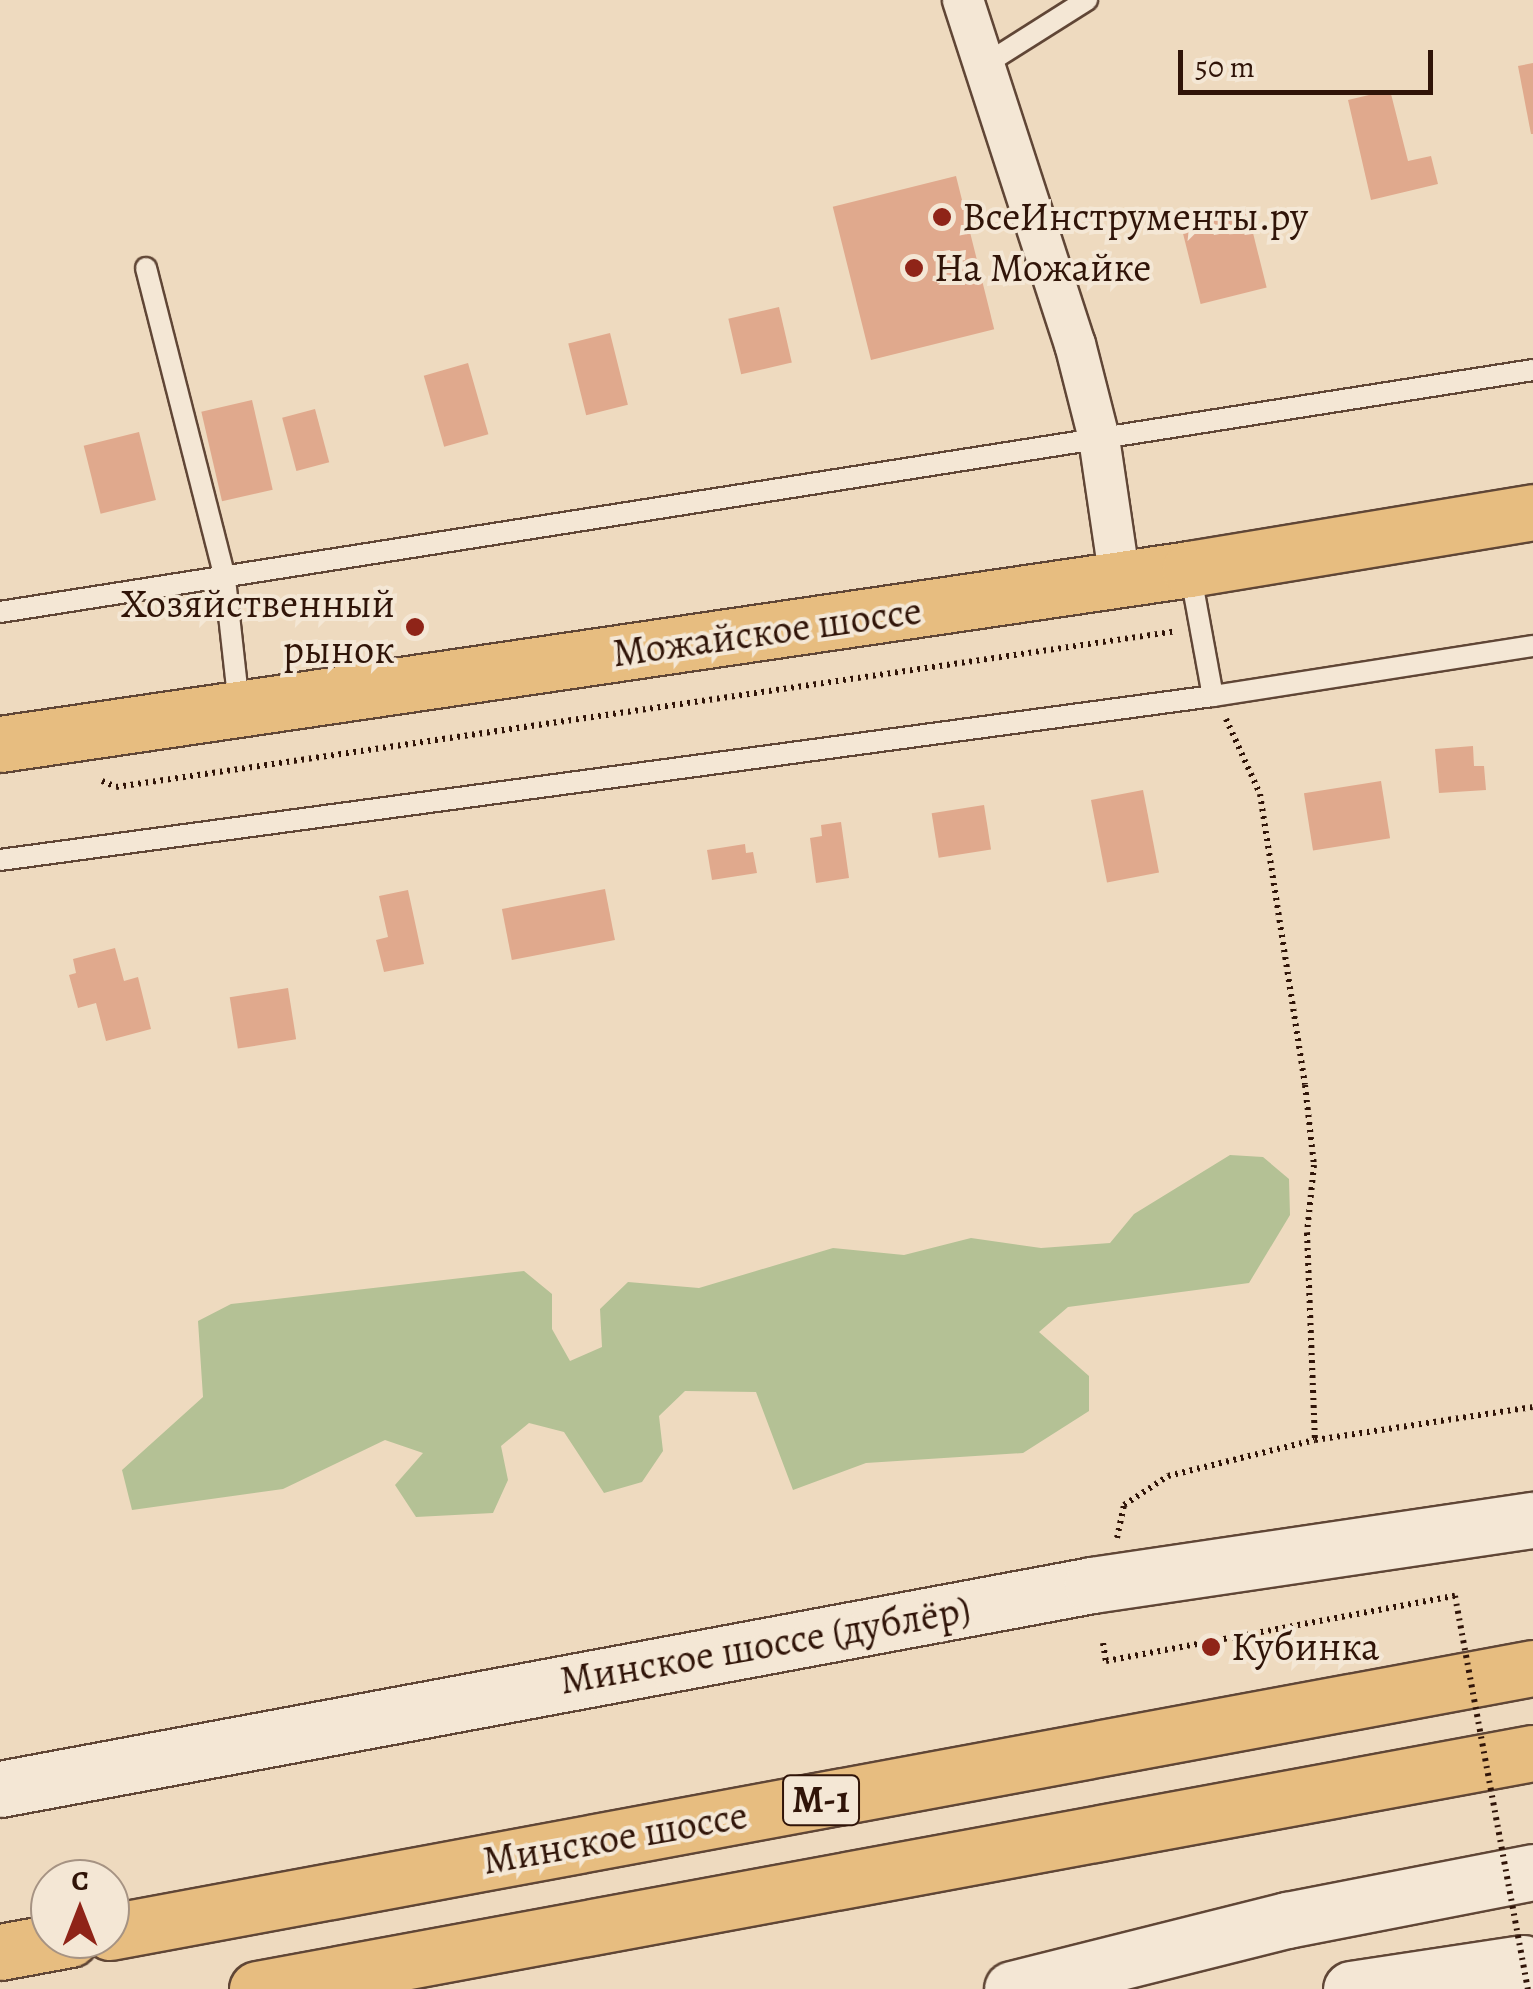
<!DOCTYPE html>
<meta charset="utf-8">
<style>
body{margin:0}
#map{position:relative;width:1533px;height:1989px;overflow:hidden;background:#eedabf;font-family:Alegreya,serif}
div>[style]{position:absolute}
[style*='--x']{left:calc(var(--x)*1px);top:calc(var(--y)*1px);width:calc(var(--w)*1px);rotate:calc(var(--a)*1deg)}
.green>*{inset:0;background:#b4c195}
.building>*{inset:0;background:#e0a98d;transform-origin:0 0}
.path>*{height:6px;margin-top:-3px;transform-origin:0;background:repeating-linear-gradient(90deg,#301408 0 2.5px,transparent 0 7.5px)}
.roads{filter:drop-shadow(2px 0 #604636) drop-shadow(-2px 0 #604636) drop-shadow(0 2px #604636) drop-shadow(0 -2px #604636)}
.lane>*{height:20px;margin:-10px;padding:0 10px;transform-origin:10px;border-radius:10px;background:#f4e7d5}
.street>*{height:40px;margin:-20px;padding:0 20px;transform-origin:20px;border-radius:20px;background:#f4e7d5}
.secondary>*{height:55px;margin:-27.5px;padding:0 27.5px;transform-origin:27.5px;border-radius:27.5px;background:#f4e7d5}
.primary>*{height:55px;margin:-27.5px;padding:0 27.5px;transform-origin:27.5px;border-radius:27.5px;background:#e7bd80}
.highway>*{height:55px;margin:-27.5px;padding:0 27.5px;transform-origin:27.5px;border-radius:27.5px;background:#e7bd80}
.path-bridge>*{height:6px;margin-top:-3px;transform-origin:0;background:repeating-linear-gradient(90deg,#301408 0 2.5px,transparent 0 7.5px)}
.dots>*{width:28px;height:28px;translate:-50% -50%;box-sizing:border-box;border:5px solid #f4e7d5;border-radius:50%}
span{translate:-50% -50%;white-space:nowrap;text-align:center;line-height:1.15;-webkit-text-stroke:8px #f4e7d5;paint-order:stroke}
.shield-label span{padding:2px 8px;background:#f4e7d5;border:2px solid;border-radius:8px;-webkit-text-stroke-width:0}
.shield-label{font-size:38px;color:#301408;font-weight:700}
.poi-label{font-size:40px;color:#301408}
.left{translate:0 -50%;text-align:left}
.right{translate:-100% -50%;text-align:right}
.street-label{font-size:40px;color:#301408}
.north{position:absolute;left:30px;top:1859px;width:100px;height:100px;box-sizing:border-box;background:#f4e7d5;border:2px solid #a69383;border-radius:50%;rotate:0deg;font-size:28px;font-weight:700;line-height:40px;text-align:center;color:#301408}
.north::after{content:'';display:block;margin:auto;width:35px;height:45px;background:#8f2418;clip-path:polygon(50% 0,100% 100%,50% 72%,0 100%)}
.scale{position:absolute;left:1178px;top:50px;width:255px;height:45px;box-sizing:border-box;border:5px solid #301408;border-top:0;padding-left:12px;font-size:30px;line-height:35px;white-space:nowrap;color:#301408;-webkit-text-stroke:8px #f4e7d5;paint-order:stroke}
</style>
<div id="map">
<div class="green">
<i style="clip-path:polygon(1230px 1155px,1263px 1157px,1289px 1179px,1290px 1215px,1249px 1283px,1068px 1307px,1039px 1332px,1089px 1376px,1089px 1411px,1023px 1453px,866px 1463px,793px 1490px,756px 1392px,685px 1391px,659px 1416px,663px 1451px,642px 1482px,604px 1493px,564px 1432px,529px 1423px,501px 1446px,508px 1480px,493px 1513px,416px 1517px,395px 1485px,423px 1453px,385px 1440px,283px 1489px,132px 1510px,122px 1470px,203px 1397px,198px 1321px,231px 1304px,524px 1271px,552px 1294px,552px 1329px,570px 1361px,602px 1347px,600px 1309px,628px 1282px,699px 1288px,833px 1248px,904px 1255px,971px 1238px,1041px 1248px,1110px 1243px,1134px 1214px)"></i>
</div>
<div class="building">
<i style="clip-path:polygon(1533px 63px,1533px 134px,1531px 134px,1518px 66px)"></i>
<i style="clip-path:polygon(1390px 90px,1408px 161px,1431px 156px,1438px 184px,1371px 200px,1348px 100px)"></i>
<i style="left:956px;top:176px;width:158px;height:127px;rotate:76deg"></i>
<i style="left:1247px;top:209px;width:81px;height:68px;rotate:76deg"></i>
<i style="left:779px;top:307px;width:57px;height:52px;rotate:77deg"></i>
<i style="left:610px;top:333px;width:74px;height:43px;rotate:76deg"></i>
<i style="left:468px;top:363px;width:74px;height:46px;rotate:74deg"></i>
<i style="left:252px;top:400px;width:92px;height:52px;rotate:77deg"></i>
<i style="left:315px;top:409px;width:55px;height:34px;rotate:75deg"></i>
<i style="left:139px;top:432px;width:70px;height:57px;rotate:76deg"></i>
<i style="clip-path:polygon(1473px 746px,1474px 766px,1484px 766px,1486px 790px,1439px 793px,1435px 749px)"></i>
<i style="left:1381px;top:781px;width:58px;height:78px;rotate:81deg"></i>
<i style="left:1143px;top:790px;width:84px;height:53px;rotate:79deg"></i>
<i style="left:984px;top:805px;width:45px;height:53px;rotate:81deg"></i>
<i style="clip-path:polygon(841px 822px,849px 878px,816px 883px,810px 838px,822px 836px,821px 825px)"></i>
<i style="clip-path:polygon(745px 844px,746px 853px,753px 852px,757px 873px,712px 880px,707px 850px)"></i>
<i style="left:605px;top:889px;width:52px;height:105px;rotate:79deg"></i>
<i style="clip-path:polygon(408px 890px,424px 964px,384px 972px,376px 940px,388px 937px,379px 896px)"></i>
<i style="clip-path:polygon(115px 948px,124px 981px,138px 977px,151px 1029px,106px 1041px,96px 1003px,78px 1008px,69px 975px,76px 973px,73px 959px)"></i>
<i style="left:288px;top:988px;width:52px;height:59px;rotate:81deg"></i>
</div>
<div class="path">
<i style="--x:1226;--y:719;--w:82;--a:65.6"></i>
<i style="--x:1260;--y:794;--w:294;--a:81.2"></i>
<i style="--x:1305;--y:1085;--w:81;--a:83.6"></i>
<i style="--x:1314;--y:1165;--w:68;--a:95.9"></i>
<i style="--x:1307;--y:1233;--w:207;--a:87.8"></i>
<i style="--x:102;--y:781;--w:15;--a:23"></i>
<i style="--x:116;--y:787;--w:1072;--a:-8.36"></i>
<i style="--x:1117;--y:1538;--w:34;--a:-78"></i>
<i style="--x:1124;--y:1505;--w:53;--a:-33.4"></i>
<i style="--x:1168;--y:1476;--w:151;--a:-13.8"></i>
<i style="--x:1315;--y:1440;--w:220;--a:-8.6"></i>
<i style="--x:1103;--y:1643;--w:18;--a:81"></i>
<i style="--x:1106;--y:1661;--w:355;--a:-10.6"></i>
</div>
<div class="roads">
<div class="lane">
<i style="--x:984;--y:65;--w:122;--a:-32.3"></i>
<i style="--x:146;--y:268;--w:321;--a:75.7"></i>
<i style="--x:225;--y:579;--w:127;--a:83.7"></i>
<i style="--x:1190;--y:571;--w:127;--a:79.6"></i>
<i style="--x:0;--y:612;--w:1552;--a:-8.97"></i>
<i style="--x:0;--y:860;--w:1224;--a:-7.7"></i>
<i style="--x:1213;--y:696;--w:324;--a:-8.9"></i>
</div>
<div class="street">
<i style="--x:963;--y:0;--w:362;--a:72"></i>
<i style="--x:1075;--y:344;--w:97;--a:75.7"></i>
<i style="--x:1099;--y:438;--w:144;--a:81.6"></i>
</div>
<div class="secondary">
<i style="--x:0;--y:1789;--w:1111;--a:-10.58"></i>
<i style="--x:1092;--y:1585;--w:446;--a:-8.4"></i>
<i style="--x:1012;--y:1989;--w:284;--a:-14.1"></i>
<i style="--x:1287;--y:1920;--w:251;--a:-11"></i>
<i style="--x:1351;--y:1989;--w:174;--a:-8.6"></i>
</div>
<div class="primary">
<i style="--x:0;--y:744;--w:1203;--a:-8.37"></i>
<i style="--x:1190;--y:569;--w:348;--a:-9.4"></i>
</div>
<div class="highway">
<i style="--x:110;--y:1932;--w:1447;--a:-10.51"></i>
<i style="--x:0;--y:1952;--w:71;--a:-10.5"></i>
<i style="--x:257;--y:1989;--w:1298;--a:-10.48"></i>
</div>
</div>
<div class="path-bridge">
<i style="--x:1455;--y:1596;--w:400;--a:79.5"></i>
</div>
<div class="dots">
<i style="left:942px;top:217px;background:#8f2418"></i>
<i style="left:914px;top:268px;background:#8f2418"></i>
<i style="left:415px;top:627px;background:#8f2418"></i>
<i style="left:1211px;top:1647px;background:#8f2418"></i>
</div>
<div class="shield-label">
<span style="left:821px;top:1800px">М-1</span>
</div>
<div class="poi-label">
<span class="left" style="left:962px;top:217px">ВсеИнструменты.ру</span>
<span class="left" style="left:934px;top:268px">На Можайке</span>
<span class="right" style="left:395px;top:627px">Хозяйственный<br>рынок</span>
<span class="left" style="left:1231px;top:1647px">Кубинка</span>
</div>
<div class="street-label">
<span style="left:767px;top:632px;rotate:-8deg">Можайское шоссе</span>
<span style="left:765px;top:1645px;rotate:-10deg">Минское шоссе (дублёр)</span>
<span style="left:615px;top:1838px;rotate:-10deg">Минское шоссе</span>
</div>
<div class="north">С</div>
<div class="scale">50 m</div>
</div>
